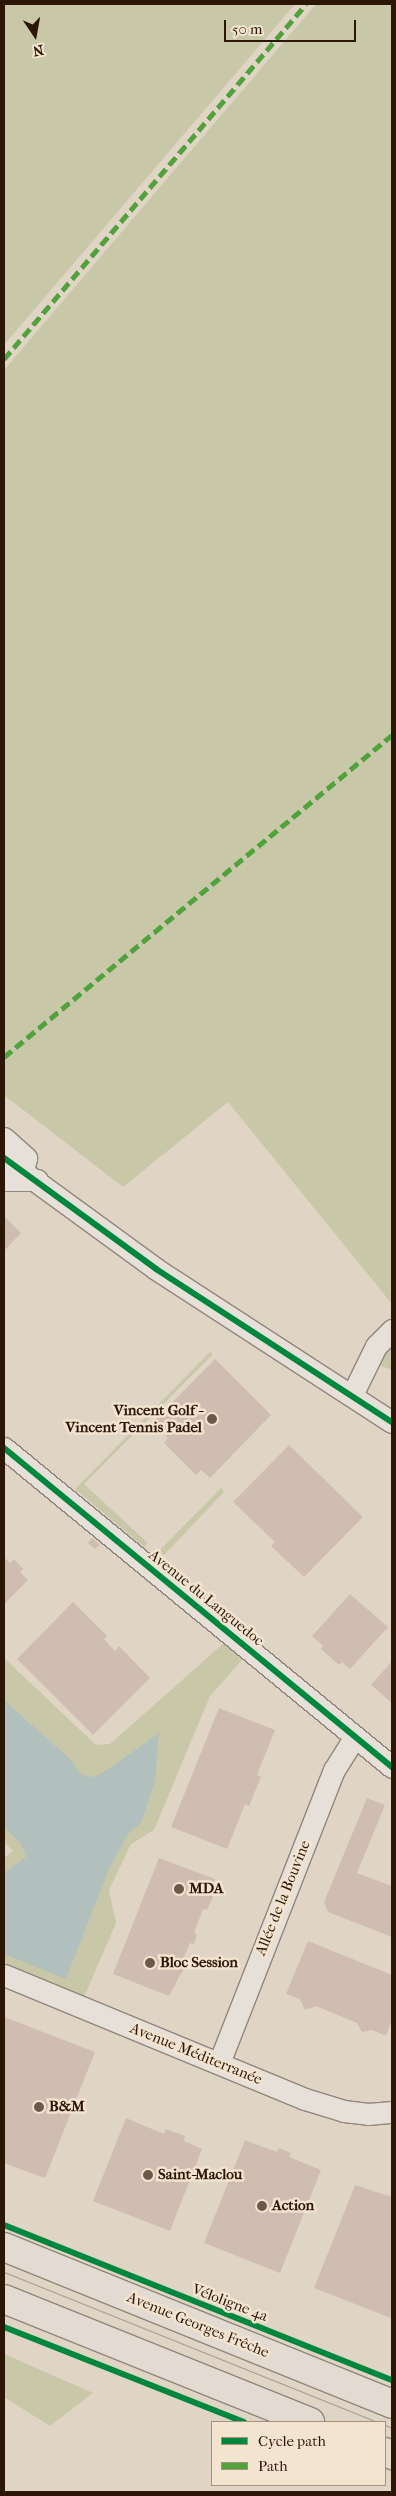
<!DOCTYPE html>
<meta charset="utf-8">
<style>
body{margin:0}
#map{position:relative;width:396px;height:2496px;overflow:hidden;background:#e0d4c4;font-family:"IM FELL French Canon",serif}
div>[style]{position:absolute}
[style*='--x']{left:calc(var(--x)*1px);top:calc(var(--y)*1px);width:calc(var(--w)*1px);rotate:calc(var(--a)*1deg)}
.green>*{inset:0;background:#c8c8a8}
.water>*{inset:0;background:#b1c0bc}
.building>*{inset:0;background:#d0bdb2}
.roads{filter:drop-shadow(1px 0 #90867b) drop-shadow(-1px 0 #90867b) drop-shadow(0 1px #90867b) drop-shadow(0 -1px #90867b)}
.minor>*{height:21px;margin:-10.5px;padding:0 10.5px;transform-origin:10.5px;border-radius:10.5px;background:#e7e0d8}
.major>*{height:28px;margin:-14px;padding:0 14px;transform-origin:14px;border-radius:14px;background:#e3dbd2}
.tram>*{height:1px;margin:-0.5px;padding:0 0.5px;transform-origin:0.5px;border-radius:0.5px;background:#a39c94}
.quiet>*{height:5px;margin-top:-2.5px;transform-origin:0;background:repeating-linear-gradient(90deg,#51a13d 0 10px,transparent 0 15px)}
.cycleway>*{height:6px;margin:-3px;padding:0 3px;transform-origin:3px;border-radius:3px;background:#00873e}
.dots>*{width:14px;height:14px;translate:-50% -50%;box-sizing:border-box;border:2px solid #f3e4d0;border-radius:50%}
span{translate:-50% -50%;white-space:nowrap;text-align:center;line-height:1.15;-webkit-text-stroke:5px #f3e4d0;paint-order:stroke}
.poi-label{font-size:15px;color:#2c1707;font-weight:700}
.right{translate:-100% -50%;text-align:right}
.left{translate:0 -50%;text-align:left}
.street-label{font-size:15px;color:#2c1707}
.frame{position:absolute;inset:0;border:5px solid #2c1707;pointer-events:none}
.legend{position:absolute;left:211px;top:2421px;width:175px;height:65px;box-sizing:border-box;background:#f3e4d0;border:1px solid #a39280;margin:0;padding:6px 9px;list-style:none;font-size:15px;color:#2c1707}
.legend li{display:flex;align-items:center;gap:10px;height:25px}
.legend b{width:25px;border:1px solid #a39280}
.north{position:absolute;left:10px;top:10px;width:50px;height:50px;-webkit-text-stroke:4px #f3e4d0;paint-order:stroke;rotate:168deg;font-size:14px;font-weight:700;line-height:20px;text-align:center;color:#2c1707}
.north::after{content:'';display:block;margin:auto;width:18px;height:22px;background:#2c1707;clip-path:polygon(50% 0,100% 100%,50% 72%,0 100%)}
.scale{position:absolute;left:224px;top:20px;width:132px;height:22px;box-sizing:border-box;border:2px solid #2c1707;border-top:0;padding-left:6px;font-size:15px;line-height:18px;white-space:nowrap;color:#2c1707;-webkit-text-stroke:4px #f3e4d0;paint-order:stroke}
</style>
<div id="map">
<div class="green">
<i style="clip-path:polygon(4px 4px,295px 4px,4px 345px)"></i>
<i style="clip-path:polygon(316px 4px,392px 4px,392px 1304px,228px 1102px,123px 1187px,4px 1095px,4px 370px)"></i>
<i style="clip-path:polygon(392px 1347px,392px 1370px,376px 1364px)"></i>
<i style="clip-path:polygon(210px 1352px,213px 1354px,84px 1484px,148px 1543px,144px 1547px,75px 1489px)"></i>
<i style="clip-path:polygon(221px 1488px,224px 1492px,164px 1555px,159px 1551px)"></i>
<i style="clip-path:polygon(224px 1643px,242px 1660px,210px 1696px,154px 1830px,131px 1844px,109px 1890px,116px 1923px,84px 1997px,4px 1964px,4px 1948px,97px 1786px,72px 1774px,4px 1712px,4px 1658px,96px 1745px,110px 1744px)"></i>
<i style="clip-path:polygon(4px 1819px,36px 1857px,4px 1879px,4px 1858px,13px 1851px,4px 1842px)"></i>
<i style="clip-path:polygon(4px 2354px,93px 2393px,50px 2426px,4px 2397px)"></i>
</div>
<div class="water">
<i style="clip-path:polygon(4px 1700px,71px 1760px,81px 1775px,94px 1777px,113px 1766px,159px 1733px,155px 1781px,141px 1823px,128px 1834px,108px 1871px,66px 1979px,4px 1954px,4px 1873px,26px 1857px,21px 1844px,4px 1827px)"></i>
</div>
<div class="building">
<i style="clip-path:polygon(4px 1216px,21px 1233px,4px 1251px)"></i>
<i style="clip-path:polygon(215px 1359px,271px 1415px,210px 1478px,201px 1470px,196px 1475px,164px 1443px,168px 1438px,153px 1422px)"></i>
<i style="clip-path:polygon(289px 1445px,363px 1517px,304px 1577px,271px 1546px,275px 1542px,233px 1502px)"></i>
<i style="clip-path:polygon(92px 1538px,100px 1545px,95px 1549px,88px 1543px)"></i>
<i style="clip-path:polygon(4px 1557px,10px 1563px,14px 1559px,23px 1569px,20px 1572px,28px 1580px,4px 1604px)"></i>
<i style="clip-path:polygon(350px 1594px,388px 1627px,350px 1669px,342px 1662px,339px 1665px,321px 1649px,323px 1646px,312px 1636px)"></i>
<i style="clip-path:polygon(73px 1602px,107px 1636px,104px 1639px,115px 1651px,119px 1646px,150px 1678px,93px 1735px,17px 1659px)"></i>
<i style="clip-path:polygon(392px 1661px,392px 1703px,371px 1685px)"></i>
<i style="clip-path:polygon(219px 1708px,275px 1730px,257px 1775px,261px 1777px,249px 1806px,245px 1804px,227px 1849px,171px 1827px)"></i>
<i style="clip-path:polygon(367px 1798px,385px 1805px,357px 1873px,392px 1886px,392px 1937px,328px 1912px,324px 1902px)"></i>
<i style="clip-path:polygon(159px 1858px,215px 1879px,209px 1895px,213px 1897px,207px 1910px,203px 1909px,194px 1933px,197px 1935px,194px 1944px,190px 1943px,180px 1967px,184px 1968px,169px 1996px,113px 1974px)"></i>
<i style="clip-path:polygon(308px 1941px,392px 1975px,392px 2019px,386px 2036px,372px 2030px,362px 2032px,357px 2023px,316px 2006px,305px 2010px,300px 1999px,286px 1994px)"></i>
<i style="clip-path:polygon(4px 2017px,95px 2052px,45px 2178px,4px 2163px)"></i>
<i style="clip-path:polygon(126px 2118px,164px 2134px,166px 2129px,185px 2136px,184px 2141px,202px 2149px,170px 2231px,93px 2201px)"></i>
<i style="clip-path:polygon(245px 2140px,277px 2152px,279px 2148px,291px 2153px,289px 2157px,321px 2170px,280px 2273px,204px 2243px)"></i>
<i style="clip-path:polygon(355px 2185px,392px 2197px,391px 2318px,314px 2288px)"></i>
</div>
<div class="roads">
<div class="minor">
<i style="--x:4;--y:1138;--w:30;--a:42"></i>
<i style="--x:26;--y:1158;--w:13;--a:103"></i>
<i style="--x:4;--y:1158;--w:188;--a:36.1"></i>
<i style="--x:156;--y:1269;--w:281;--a:33"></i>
<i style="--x:4;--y:1180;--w:33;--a:0"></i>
<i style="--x:352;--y:1395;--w:55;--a:-63.9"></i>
<i style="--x:376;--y:1346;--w:23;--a:-45"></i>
<i style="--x:4;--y:1448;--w:502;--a:39.43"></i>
<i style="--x:4;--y:1975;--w:326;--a:22.4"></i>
<i style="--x:305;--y:2099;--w:41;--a:17.1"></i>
<i style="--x:344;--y:2111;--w:24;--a:7"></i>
<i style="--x:368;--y:2114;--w:24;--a:-5"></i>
<i style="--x:219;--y:2063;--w:315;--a:-68.6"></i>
<i style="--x:334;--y:1770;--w:39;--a:-58"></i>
</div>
<div class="major">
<i style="--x:4;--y:2247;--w:419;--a:22"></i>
<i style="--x:4;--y:2299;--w:330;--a:21.9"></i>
<i style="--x:385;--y:2452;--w:8;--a:23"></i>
</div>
</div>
<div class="tram">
<i style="--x:4;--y:2272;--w:403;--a:21.9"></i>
<i style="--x:385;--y:2425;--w:8;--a:23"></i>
</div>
<div class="quiet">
<i style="--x:4;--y:359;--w:466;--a:-49.6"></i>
<i style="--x:4;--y:1057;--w:504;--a:-39.69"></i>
</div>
<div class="cycleway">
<i style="--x:4;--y:1158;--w:188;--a:36.1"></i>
<i style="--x:156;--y:1269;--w:281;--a:33"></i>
<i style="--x:4;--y:1448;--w:502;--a:39.43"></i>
<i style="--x:4;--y:2225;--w:418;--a:21.8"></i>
<i style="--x:4;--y:2327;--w:258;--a:21.6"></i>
</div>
<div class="dots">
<i style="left:212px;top:1419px;background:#6b5949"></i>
<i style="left:179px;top:1889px;background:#6b5949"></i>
<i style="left:150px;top:1963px;background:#6b5949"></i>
<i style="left:39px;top:2107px;background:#6b5949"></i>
<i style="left:148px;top:2175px;background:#6b5949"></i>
<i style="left:262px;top:2206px;background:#6b5949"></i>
</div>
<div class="poi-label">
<span class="right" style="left:202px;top:1419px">Vincent Golf -<br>Vincent Tennis Padel</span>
<span class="left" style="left:189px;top:1889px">MDA</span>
<span class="left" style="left:160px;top:1963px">Bloc Session</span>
<span class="left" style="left:49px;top:2107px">B&amp;M</span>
<span class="left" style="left:158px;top:2175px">Saint-Maclou</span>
<span class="left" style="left:272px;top:2206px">Action</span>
</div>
<div class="street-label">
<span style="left:206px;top:1598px;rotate:39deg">Avenue du Languedoc</span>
<span style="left:283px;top:1898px;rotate:-68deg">Allée de la Bouvine</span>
<span style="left:196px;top:2054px;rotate:22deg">Avenue Méditerranée</span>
<span style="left:230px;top:2303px;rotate:21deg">Véloligne 4a</span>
<span style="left:198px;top:2325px;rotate:22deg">Avenue Georges Frêche</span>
</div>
<div class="frame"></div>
<ul class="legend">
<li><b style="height:6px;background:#00873e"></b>Cycle path</li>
<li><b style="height:6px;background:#51a13d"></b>Path</li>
</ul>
<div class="north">N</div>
<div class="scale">50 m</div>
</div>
